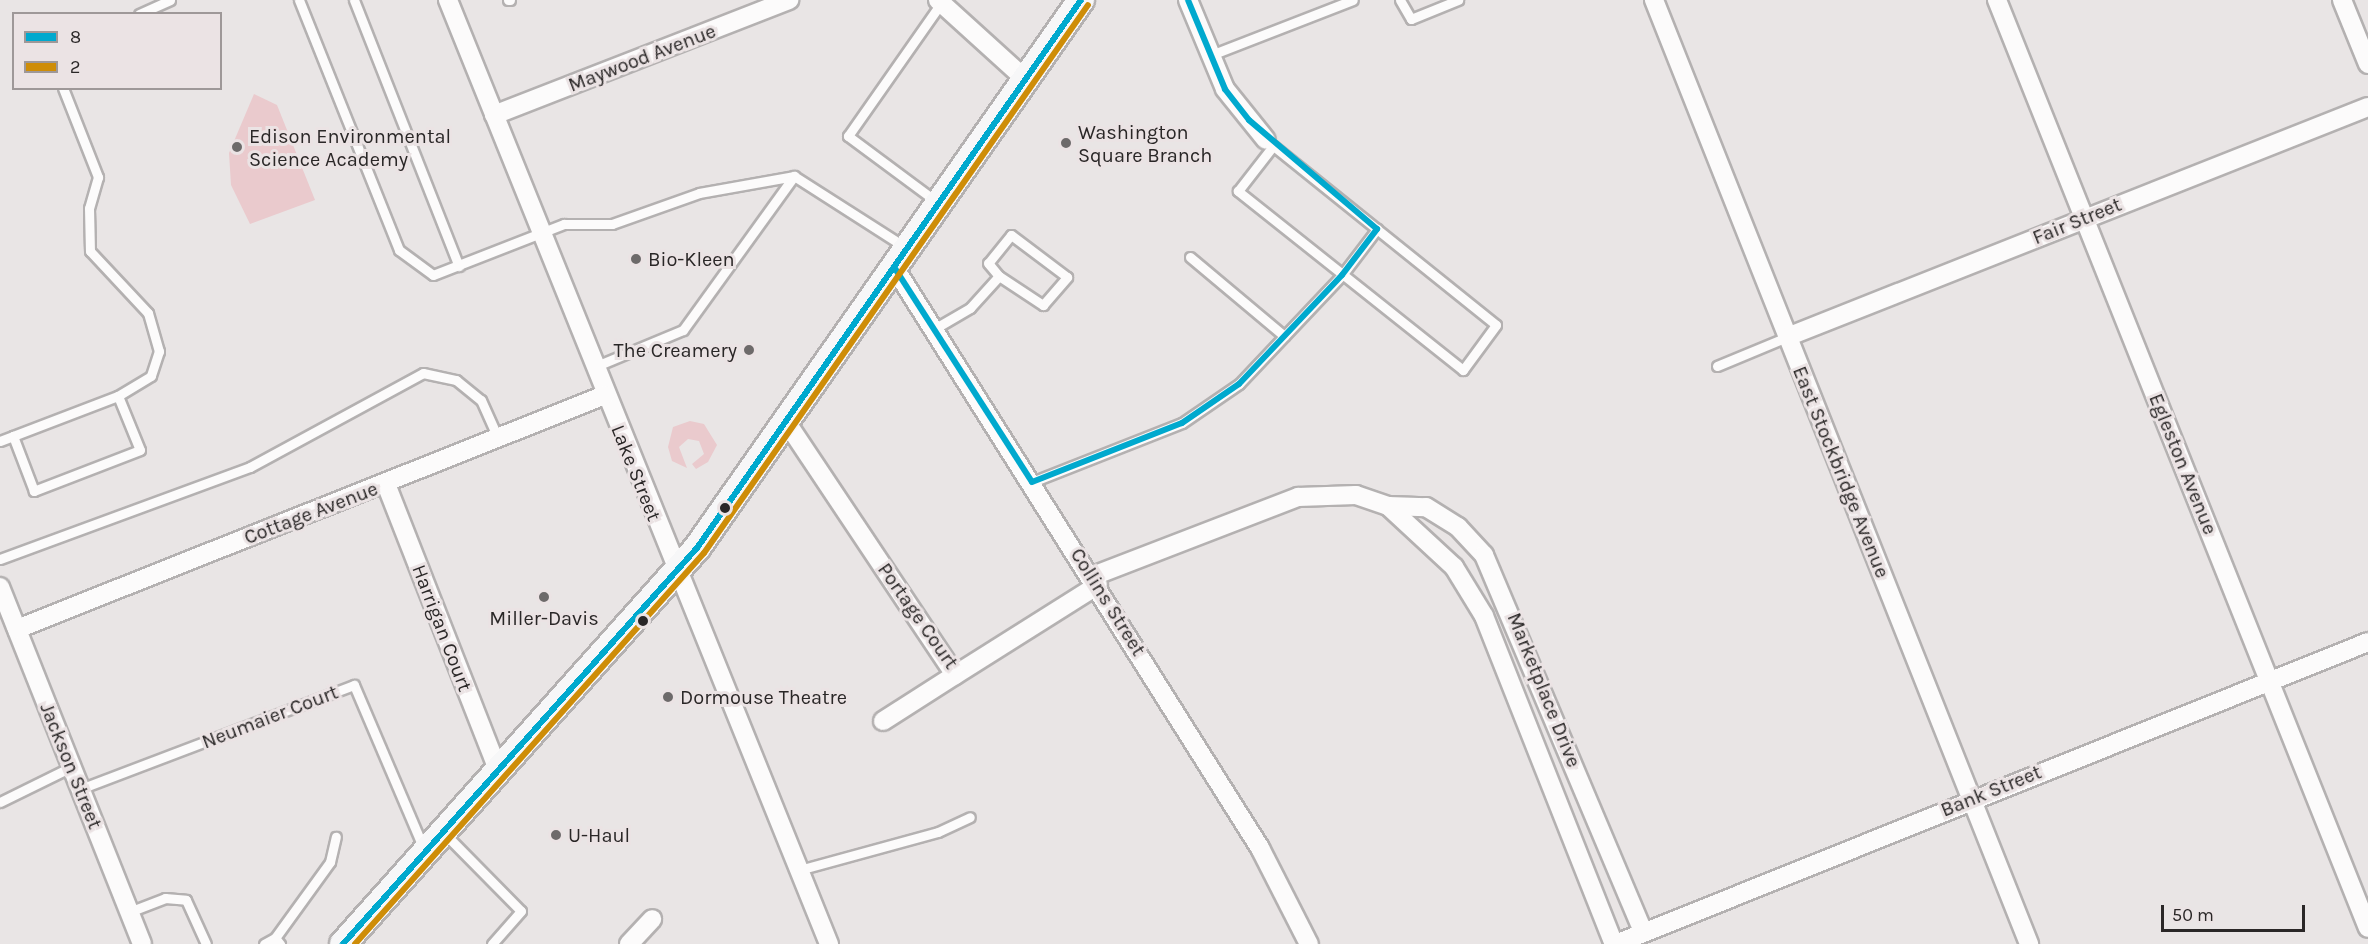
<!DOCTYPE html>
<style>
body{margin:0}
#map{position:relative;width:2368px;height:944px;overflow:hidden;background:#e9e5e5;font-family:Karla,sans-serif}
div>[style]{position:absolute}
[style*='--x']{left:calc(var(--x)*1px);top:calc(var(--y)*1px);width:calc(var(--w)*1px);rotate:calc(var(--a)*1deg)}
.green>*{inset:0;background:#eacacd}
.roads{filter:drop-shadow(2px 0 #b4b1b1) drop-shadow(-2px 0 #b4b1b1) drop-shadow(0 2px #b4b1b1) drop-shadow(0 -2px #b4b1b1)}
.lane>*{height:9px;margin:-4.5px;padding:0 4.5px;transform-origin:4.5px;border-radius:4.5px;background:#fcfbfb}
.street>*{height:18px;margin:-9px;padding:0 9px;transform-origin:9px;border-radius:9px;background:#fcfbfb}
.secondary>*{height:26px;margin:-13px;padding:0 13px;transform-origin:13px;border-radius:13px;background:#f7f7f8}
.bus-1>*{height:6px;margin:-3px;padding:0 3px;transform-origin:3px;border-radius:3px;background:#00a9ce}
.bus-2>*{height:6px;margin:-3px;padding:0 3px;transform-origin:3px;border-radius:3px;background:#ce8d08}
.dots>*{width:16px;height:16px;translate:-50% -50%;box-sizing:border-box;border:3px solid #ebe3e4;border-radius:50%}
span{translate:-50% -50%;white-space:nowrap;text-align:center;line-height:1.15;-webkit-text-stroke:6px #ebe3e4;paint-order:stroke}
.street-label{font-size:20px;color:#2a2727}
.poi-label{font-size:20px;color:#2a2727}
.left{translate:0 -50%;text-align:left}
.right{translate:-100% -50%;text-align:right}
.legend{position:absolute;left:12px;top:12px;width:210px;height:78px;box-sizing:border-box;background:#ebe3e4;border:2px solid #9e9898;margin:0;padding:8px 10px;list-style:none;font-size:18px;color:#2a2727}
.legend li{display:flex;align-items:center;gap:12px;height:30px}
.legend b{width:30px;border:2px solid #9e9898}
.scale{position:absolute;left:2161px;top:905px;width:144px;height:27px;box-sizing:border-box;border:3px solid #2a2727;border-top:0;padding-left:8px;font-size:18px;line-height:21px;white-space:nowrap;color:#2a2727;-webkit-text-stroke:4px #ebe3e4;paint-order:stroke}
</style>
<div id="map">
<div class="green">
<i style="clip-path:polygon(254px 94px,277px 105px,315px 200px,250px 224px,231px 185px,229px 153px)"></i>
<i style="clip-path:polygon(690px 421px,704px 424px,717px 445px,708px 462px,696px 469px,692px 464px,704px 454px,699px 441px,688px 439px,679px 447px,687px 468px,672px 461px,668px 447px,673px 427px)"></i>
</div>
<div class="roads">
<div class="lane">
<i style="--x:299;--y:0;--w:269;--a:68.2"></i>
<i style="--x:399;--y:250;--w:42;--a:36.3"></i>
<i style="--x:433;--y:275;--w:141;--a:-21.3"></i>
<i style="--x:564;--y:224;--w:48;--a:0"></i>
<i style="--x:612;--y:224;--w:92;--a:-19.6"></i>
<i style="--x:699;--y:193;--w:97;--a:-10.1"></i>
<i style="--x:794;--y:176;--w:132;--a:32.6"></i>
<i style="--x:354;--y:0;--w:286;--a:68.5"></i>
<i style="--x:508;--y:0;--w:2;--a:0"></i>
<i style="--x:1400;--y:0;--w:22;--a:60"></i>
<i style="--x:1411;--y:19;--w:51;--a:-22"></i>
<i style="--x:139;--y:14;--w:34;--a:-24"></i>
<i style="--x:1211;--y:55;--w:152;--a:-21.2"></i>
<i style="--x:63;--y:88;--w:96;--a:68.5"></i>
<i style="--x:98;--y:177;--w:32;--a:106"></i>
<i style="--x:89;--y:208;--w:43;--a:88.7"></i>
<i style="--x:90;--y:251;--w:85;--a:46.9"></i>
<i style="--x:148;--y:313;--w:40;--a:74"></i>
<i style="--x:159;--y:351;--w:26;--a:108"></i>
<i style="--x:151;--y:376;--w:39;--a:149"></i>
<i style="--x:1266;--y:140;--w:295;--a:38.8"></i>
<i style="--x:1496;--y:325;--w:56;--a:126.3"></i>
<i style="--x:1463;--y:370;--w:288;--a:-141.5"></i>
<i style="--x:1238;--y:191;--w:57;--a:-52.1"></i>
<i style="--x:937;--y:202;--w:111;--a:-143.4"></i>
<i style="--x:848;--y:136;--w:162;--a:-55"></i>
<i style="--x:1190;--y:257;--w:123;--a:40"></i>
<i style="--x:934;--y:329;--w:42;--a:-30.3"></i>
<i style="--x:970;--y:308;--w:43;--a:-47.8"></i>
<i style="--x:999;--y:276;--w:53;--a:33.4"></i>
<i style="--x:1043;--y:305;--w:37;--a:-49"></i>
<i style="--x:1067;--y:277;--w:70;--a:-143.1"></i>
<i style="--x:1011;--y:235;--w:36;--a:129"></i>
<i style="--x:988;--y:263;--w:17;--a:50"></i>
<i style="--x:1717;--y:366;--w:76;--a:-22.5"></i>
<i style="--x:594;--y:367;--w:96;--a:-22.6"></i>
<i style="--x:683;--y:330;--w:190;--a:-54.2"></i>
<i style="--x:0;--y:441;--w:14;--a:-21"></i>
<i style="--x:13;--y:436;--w:112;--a:-20.9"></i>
<i style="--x:118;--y:396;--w:58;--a:67.8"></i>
<i style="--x:140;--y:450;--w:114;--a:158.9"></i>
<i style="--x:34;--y:491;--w:59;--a:-110.9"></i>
<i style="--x:1032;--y:482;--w:161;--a:-21.5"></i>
<i style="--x:1182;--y:423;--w:69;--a:-34.4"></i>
<i style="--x:1239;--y:384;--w:150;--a:-46.6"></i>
<i style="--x:1342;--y:275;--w:58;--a:-52.7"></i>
<i style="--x:0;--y:559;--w:266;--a:-20.2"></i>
<i style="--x:250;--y:467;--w:197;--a:-28.5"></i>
<i style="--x:423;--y:373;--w:34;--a:12"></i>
<i style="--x:456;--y:380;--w:32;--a:39"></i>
<i style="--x:481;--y:400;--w:42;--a:65.9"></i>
<i style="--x:80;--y:789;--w:293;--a:-20.8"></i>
<i style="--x:354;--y:685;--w:178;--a:66.9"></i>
<i style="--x:0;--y:802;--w:79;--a:-26.2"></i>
<i style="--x:445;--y:834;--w:108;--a:45.4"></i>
<i style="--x:521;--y:911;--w:44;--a:131.3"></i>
<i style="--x:799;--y:870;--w:144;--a:-15.3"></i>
<i style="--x:938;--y:832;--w:35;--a:-25"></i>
<i style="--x:129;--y:912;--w:39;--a:-21"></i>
<i style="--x:165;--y:898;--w:21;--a:5"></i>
<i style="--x:186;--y:900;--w:48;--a:65.6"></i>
<i style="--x:275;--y:938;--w:94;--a:-54.1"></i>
<i style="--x:330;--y:862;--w:26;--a:-77"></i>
<i style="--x:264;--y:944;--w:13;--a:-29"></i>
<i style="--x:275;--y:938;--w:8;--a:50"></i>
</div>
<div class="street">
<i style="--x:448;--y:0;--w:1018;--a:68.02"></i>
<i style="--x:938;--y:0;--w:118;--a:42.2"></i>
<i style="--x:1188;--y:0;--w:96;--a:67.4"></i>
<i style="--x:1225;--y:89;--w:65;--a:51.2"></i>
<i style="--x:1654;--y:0;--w:1016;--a:68.33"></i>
<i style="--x:1997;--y:0;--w:999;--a:68.21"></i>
<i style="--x:2342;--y:0;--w:69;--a:67.9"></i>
<i style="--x:494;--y:115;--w:317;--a:-21.3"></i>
<i style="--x:894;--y:267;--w:687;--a:57.79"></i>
<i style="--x:1260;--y:848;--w:108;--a:63"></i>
<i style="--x:1787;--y:337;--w:625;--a:-21.6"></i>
<i style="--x:785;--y:420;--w:306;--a:56.3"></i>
<i style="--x:955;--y:675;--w:169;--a:-32.2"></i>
<i style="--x:386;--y:484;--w:309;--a:68.6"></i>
<i style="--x:1388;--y:506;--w:38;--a:2"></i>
<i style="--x:1426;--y:507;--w:38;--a:32"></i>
<i style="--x:1458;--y:527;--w:38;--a:47"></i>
<i style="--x:1484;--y:555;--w:409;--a:67.1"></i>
<i style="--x:1093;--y:576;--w:220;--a:-21.1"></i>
<i style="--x:1298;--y:497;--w:58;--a:-2"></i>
<i style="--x:1356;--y:495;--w:34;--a:19"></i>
<i style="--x:1388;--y:506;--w:90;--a:42.7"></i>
<i style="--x:1454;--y:567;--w:57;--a:58.5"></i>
<i style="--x:1484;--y:616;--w:353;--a:68.4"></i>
<i style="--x:0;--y:587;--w:384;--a:68.3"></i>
<i style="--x:17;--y:629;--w:633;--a:-21.7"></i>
<i style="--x:883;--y:721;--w:85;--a:-32.6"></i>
<i style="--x:629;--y:944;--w:34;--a:-47"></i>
<i style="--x:1616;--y:944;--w:810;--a:-21.88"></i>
</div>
<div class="secondary">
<i style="--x:343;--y:944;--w:531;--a:-48.21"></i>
<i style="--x:697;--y:548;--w:669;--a:-54.98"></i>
</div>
</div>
<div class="bus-1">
<i style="--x:894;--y:267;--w:255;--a:57.3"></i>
<i style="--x:1032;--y:482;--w:161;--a:-21.5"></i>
<i style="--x:1182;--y:423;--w:69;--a:-34.4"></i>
<i style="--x:1239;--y:384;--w:150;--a:-46.6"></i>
<i style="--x:1342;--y:275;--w:58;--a:-52.7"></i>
<i style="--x:1377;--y:229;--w:168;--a:-139.6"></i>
<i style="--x:1249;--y:120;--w:39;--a:-128"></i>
<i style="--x:1225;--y:89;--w:96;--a:-112.6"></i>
<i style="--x:343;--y:944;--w:531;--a:-48.21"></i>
<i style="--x:697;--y:548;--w:669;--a:-54.98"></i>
</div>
<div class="bus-2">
<i style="--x:355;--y:944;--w:524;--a:-48.25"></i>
<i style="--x:704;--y:553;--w:669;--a:-54.98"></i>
</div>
<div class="dots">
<i style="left:1066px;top:143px;background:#6d6a6a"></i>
<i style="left:237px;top:147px;background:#6d6a6a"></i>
<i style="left:636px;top:259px;background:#6d6a6a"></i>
<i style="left:749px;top:350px;background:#6d6a6a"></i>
<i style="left:725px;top:508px;background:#2a2727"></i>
<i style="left:544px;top:597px;background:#6d6a6a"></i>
<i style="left:643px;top:621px;background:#2a2727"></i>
<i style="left:668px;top:697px;background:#6d6a6a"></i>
<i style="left:556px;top:835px;background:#6d6a6a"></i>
</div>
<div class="street-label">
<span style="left:642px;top:58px;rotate:-21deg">Maywood Avenue</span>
<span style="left:2077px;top:221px;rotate:-22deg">Fair Street</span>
<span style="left:2183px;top:464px;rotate:68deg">Egleston Avenue</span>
<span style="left:1841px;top:472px;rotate:68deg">East Stockbridge Avenue</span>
<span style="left:636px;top:473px;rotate:68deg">Lake Street</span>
<span style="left:311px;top:513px;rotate:-21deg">Cottage Avenue</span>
<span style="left:1108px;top:602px;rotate:58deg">Collins Street</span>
<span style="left:918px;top:616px;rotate:55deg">Portage Court</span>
<span style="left:442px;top:628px;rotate:69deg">Harrigan Court</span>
<span style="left:1544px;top:690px;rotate:68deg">Marketplace Drive</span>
<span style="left:270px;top:717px;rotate:-21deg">Neumaier Court</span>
<span style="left:71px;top:766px;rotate:68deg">Jackson Street</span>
<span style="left:1991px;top:791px;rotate:-22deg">Bank Street</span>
</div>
<div class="poi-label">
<span class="left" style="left:1078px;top:144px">Washington<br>Square Branch</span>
<span class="left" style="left:249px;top:148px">Edison Environmental<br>Science Academy</span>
<span class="left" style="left:648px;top:259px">Bio-Kleen</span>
<span class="right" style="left:737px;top:350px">The Creamery</span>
<span style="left:544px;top:618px">Miller-Davis</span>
<span class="left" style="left:680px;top:697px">Dormouse Theatre</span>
<span class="left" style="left:568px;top:835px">U-Haul</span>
</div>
<ul class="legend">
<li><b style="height:8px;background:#00a9ce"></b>8</li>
<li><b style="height:8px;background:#ce8d08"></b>2</li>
</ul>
<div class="scale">50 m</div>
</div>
